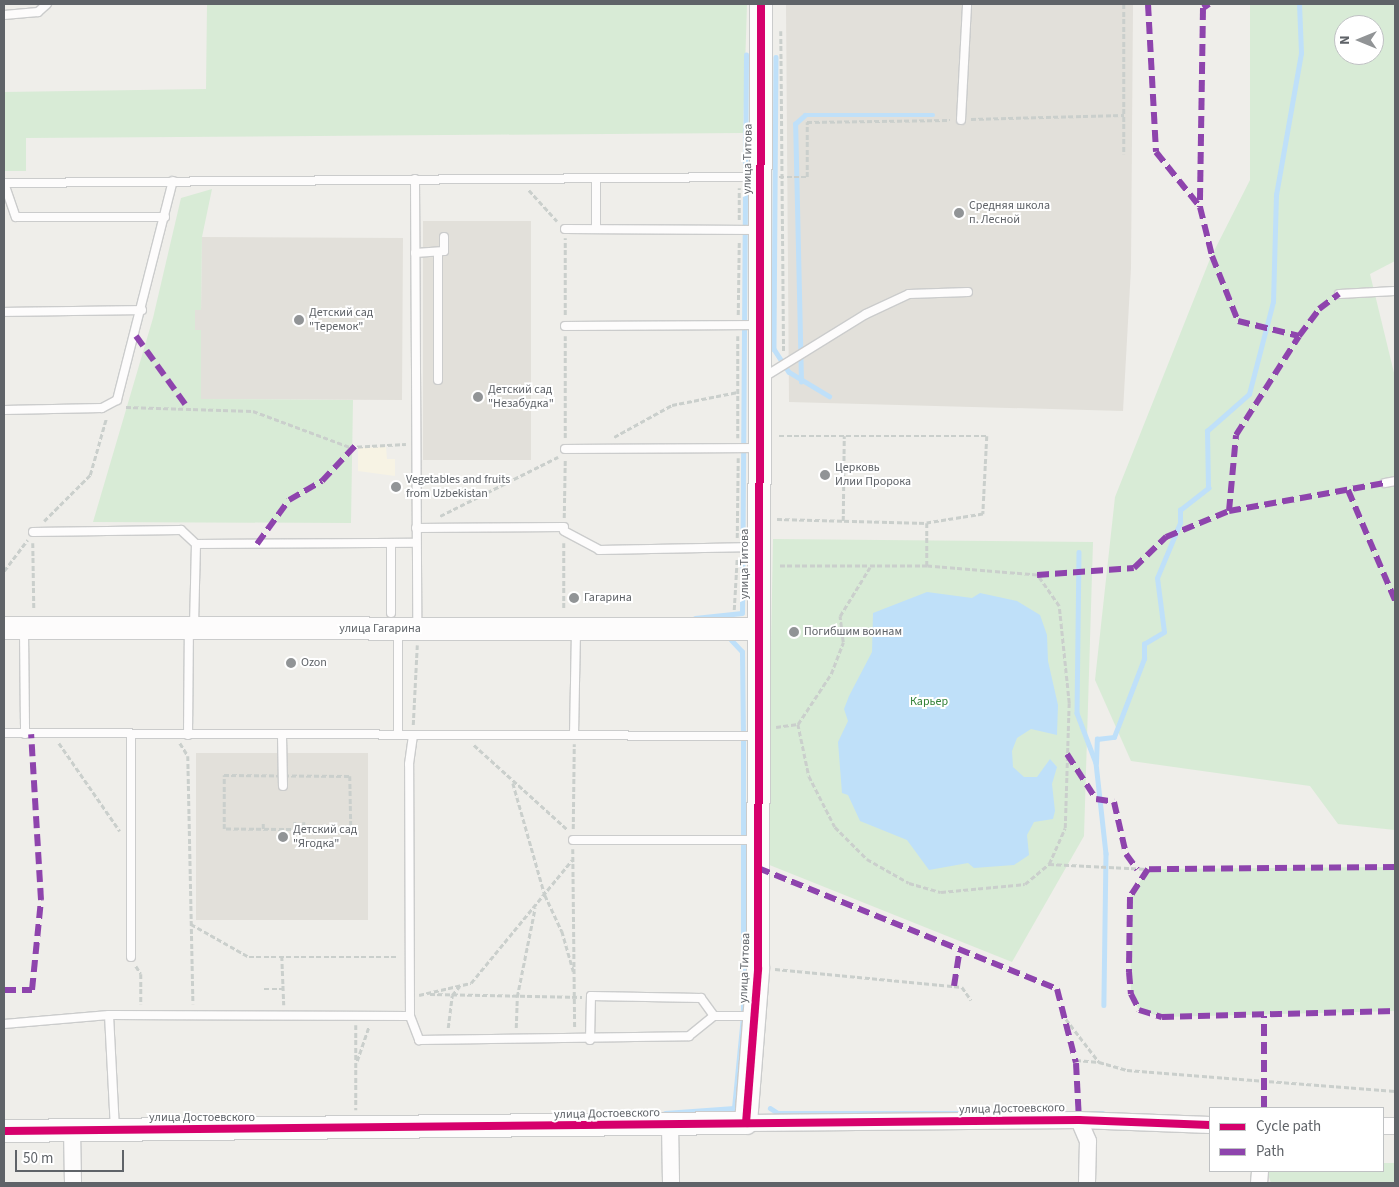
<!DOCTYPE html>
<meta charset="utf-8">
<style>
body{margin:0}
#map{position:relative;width:1399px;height:1187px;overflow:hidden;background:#efeeea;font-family:"Source Sans 3",sans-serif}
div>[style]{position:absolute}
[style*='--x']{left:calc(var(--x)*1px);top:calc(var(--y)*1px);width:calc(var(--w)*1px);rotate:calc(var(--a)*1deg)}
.commercial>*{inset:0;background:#f7f3e4}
.education>*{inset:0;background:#e2e0da;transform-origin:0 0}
.green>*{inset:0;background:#d8ebd6}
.water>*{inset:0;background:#bfe0f9}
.stream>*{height:4.5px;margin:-2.25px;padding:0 2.25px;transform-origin:2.25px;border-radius:2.25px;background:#bfe0f9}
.path>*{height:2.5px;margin-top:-1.25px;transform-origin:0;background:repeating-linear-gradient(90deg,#cacfcc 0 5px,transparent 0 7.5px)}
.roads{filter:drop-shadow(1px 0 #cbcccc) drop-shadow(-1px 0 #cbcccc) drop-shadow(0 1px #cbcccc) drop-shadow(0 -1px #cbcccc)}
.lane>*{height:8px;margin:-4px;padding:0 4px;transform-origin:4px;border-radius:4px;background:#fdfcfc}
.street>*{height:16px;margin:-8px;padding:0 8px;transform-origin:8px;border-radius:8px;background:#fdfcfc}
.secondary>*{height:22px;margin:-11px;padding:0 11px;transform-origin:11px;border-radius:11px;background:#fdfcfc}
.quiet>*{height:6px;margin-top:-3px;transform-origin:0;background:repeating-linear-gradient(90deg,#8e44ad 0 12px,transparent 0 18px)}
.cycleway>*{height:8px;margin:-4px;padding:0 4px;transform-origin:4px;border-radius:4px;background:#d6006c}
.dots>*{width:14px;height:14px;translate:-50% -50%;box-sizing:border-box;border:2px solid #fff;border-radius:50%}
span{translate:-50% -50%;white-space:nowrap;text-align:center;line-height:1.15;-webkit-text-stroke:4px #fff;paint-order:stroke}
.street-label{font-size:12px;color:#5f6368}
.poi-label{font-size:12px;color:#5f6368}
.left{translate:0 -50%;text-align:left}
.park-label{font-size:12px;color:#348238}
.frame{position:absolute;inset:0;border:5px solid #5f6368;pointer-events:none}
.legend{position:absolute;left:1209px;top:1107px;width:175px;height:65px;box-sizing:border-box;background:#fff;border:1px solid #bfc1c3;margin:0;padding:6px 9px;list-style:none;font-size:15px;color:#5f6368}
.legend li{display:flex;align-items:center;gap:10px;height:25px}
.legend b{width:25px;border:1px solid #bfc1c3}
.north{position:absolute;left:1334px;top:15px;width:50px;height:50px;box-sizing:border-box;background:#fff;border:1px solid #bfc1c3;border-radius:50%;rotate:270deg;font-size:14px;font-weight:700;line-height:20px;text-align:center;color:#5f6368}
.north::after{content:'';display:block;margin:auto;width:18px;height:22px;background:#919496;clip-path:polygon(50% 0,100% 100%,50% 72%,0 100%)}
.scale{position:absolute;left:15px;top:1150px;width:109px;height:22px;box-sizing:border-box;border:2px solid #5f6368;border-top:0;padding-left:6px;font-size:15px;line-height:18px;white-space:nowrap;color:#5f6368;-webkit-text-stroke:4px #fff;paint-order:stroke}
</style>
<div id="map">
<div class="commercial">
<i style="clip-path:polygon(386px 447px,387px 459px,395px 459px,395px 476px,358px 471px,358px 448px)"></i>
</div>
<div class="education">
<i style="clip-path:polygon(786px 4px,1133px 4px,1131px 268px,1123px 411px,789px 402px)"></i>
<i style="left:423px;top:221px;width:108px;height:239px"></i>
<i style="clip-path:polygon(202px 237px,403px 238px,402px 400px,201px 399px,201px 331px,195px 330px,195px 310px,201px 310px)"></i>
<i style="left:368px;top:753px;width:167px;height:172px;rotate:90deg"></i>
</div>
<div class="green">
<i style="clip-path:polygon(207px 4px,747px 4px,743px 133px,26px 138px,26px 171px,4px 171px,4px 92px,206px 89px)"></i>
<i style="clip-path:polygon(evenodd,1250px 4px,1395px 4px,1395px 261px,1370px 274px,1395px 377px,1395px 830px,1338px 824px,1310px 786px,1131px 761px,1095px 680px,1115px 497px,1210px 259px,1250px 180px,1250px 4px,1344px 25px,1374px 25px,1374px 55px,1344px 55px,1344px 25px)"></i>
<i style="clip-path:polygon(212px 189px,202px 237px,201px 310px,195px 310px,195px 330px,201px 330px,201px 399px,353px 400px,351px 523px,93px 522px,153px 318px,181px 198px)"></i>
<i style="clip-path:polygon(773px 539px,1093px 542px,1084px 836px,1012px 962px,767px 864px)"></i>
<i style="clip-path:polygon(1395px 867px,1395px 1011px,1162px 1017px,1139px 1010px,1131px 994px,1130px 897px,1148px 869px)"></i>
<i style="clip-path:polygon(1383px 1163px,1395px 1163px,1395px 1183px,1271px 1183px,1267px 1171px,1383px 1171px)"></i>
</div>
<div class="water">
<i style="clip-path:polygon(927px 592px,972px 598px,980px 593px,1017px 601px,1040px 615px,1047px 635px,1048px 661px,1058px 705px,1057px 735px,1031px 729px,1017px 738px,1012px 751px,1013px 767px,1024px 777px,1037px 777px,1050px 759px,1057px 767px,1052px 784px,1055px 811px,1053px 819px,1034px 822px,1027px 835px,1029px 855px,1014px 865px,974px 868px,968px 863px,929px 870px,907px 840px,860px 821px,848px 795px,842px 793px,838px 742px,848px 721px,844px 709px,849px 696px,872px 652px,873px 613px)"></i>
</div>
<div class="stream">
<i style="--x:776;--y:57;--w:292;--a:90.4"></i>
<i style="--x:774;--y:349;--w:27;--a:57"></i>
<i style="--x:789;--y:372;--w:47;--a:31"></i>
<i style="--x:801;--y:382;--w:258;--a:-91.3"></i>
<i style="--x:795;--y:124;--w:13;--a:-42"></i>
<i style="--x:805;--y:115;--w:128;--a:0"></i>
<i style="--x:1079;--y:552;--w:161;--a:90.7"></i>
<i style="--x:1077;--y:713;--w:53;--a:69.2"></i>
<i style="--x:1096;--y:763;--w:91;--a:83.7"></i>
<i style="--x:1106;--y:853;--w:152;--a:90.8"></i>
<i style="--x:695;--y:618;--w:47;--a:-6.1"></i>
<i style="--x:742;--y:613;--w:558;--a:-89.59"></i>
<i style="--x:1096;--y:763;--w:24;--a:-88"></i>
<i style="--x:1097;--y:739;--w:17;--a:-7"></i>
<i style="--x:1114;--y:737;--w:84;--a:-69"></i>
<i style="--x:1144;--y:659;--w:15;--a:-90"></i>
<i style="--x:1144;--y:644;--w:23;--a:-31"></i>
<i style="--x:1164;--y:632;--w:54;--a:-97.4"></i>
<i style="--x:1157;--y:578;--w:60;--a:-67.3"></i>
<i style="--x:1180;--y:523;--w:13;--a:-90"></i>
<i style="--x:1180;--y:510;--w:36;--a:-38"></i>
<i style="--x:1208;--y:488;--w:57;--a:-91"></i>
<i style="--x:1207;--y:431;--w:56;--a:-41.4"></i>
<i style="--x:1249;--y:394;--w:95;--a:-75.4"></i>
<i style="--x:1273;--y:302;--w:107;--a:-88.4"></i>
<i style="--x:1276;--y:195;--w:144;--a:-80"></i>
<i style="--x:1301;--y:53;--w:49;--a:-92.3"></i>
<i style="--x:770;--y:1108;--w:9;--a:32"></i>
<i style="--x:778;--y:1113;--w:196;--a:0"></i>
<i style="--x:665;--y:1113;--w:69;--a:-4.1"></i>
<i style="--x:734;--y:1108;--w:92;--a:-84.4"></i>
<i style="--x:743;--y:1016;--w:280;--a:-90"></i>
<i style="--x:743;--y:736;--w:84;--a:-90.7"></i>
<i style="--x:742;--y:652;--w:16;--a:-133"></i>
<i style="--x:1092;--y:1113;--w:11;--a:0"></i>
</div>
<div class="path">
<i style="--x:1124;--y:4;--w:150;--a:90"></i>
<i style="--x:781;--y:31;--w:322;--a:89.5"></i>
<i style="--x:971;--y:119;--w:153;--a:-1.5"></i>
<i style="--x:779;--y:177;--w:28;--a:0"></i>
<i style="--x:807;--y:177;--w:55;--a:-90"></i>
<i style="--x:807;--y:122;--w:143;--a:-0.8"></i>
<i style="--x:529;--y:190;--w:42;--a:47.9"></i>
<i style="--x:739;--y:220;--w:32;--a:-90"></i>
<i style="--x:565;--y:315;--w:77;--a:-90"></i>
<i style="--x:738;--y:315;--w:74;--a:-89.2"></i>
<i style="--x:738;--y:336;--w:102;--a:90"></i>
<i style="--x:126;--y:407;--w:127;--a:1.8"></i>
<i style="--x:253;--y:411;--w:103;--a:20.4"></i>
<i style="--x:350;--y:447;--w:56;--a:-3.1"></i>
<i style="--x:779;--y:436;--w:208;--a:0"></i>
<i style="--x:987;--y:436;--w:78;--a:92.9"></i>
<i style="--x:983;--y:514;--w:57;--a:170.9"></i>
<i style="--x:614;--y:437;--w:66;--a:-28.9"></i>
<i style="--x:672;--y:405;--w:67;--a:-11.1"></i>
<i style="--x:565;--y:438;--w:102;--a:-90"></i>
<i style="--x:440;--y:516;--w:132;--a:-26.6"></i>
<i style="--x:564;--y:518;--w:60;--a:-89"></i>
<i style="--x:777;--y:519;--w:150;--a:1.5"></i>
<i style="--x:927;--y:523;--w:43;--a:90"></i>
<i style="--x:44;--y:521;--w:65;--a:-45"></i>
<i style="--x:90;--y:475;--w:58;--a:-74.1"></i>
<i style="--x:843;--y:521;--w:85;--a:-89.3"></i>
<i style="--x:737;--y:538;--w:80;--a:-89.3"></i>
<i style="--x:33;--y:543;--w:67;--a:89.1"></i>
<i style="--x:564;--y:543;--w:67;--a:90"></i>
<i style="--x:4;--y:571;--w:39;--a:-53"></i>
<i style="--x:734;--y:610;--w:52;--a:-86.7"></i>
<i style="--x:798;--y:724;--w:60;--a:-56.6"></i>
<i style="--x:831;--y:674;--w:34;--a:-69"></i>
<i style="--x:843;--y:642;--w:26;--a:-97"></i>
<i style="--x:840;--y:616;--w:57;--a:-58.5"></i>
<i style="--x:413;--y:725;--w:80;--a:-87.1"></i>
<i style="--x:776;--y:727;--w:22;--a:-8"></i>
<i style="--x:798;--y:724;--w:53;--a:78.1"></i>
<i style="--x:809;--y:776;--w:57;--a:63"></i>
<i style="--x:835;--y:827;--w:45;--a:45"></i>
<i style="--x:867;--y:859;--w:48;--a:29.7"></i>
<i style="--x:909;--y:883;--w:33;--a:16"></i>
<i style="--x:941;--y:892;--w:84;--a:-5.4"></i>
<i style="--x:1025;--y:884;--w:31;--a:-40"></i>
<i style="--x:1049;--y:864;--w:39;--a:-66"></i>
<i style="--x:1065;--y:828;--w:125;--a:-88.2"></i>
<i style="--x:1069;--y:703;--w:98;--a:-95.9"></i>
<i style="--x:1059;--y:606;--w:38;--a:-125"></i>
<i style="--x:1037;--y:575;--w:110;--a:-175.3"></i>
<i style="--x:927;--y:566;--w:149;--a:180"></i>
<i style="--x:59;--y:743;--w:107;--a:55.3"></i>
<i style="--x:180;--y:743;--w:15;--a:58"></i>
<i style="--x:188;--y:756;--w:248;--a:88.8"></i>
<i style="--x:474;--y:745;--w:127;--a:42.1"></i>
<i style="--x:224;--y:775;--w:126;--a:0.5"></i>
<i style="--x:350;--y:776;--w:54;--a:88.9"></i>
<i style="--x:351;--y:830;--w:127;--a:-179.5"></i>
<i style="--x:224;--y:829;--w:54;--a:-90"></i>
<i style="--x:513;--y:783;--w:116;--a:74.1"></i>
<i style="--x:545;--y:895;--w:40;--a:65"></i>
<i style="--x:562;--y:931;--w:44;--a:74.1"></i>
<i style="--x:295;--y:822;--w:7;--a:90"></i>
<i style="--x:304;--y:822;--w:8;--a:90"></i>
<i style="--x:263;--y:829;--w:7;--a:-90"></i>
<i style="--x:573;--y:829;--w:85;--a:-89.3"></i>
<i style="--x:573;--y:849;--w:179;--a:89.4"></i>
<i style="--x:1049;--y:864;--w:99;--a:2.9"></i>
<i style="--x:191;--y:924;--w:67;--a:29.6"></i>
<i style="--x:249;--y:957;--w:150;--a:0"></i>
<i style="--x:282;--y:956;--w:49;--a:87.7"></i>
<i style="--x:136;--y:966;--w:9;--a:58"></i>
<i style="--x:141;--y:974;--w:30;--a:90"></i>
<i style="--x:775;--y:969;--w:188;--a:5.5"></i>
<i style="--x:962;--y:987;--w:16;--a:55"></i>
<i style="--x:264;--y:989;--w:19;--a:0"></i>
<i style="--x:430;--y:994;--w:152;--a:1.1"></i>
<i style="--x:419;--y:995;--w:53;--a:-13"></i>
<i style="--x:471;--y:983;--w:159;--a:-50.6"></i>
<i style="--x:1066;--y:1019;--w:54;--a:52.5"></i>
<i style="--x:1099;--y:1062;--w:29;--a:16"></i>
<i style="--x:1127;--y:1070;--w:269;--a:4.5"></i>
<i style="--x:356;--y:1025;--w:85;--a:90"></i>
<i style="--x:448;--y:1028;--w:33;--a:-83"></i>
<i style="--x:452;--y:995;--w:11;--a:-49"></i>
<i style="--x:516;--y:1028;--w:31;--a:-88"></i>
<i style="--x:517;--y:997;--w:91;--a:-78.6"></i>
<i style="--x:1076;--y:1060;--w:23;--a:5"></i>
<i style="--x:357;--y:1061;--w:37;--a:-71"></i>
</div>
<div class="roads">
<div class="lane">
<i style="--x:4;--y:15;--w:34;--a:-5"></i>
<i style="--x:38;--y:12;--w:12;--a:-42"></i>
<i style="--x:961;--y:120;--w:116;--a:-87"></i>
<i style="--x:596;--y:178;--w:51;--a:90"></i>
<i style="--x:415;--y:179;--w:448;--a:89.7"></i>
<i style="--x:4;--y:183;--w:755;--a:-0.46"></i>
<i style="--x:4;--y:183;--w:36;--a:71"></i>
<i style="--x:16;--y:217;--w:149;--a:0"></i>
<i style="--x:565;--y:229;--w:193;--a:0.3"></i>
<i style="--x:438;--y:252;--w:128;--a:90"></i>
<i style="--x:415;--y:253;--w:29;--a:-4"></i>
<i style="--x:444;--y:251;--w:14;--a:-90"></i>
<i style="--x:1339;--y:294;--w:56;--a:-3.1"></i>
<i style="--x:4;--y:312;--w:138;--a:-0.8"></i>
<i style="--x:565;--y:326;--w:193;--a:-0.3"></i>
<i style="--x:764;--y:377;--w:120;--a:-31.7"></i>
<i style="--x:866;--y:314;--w:47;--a:-24.9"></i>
<i style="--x:909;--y:294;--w:59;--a:-1.9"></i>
<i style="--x:4;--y:410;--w:98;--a:-1.2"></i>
<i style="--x:102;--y:408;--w:17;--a:-28"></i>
<i style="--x:117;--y:400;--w:226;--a:-75.7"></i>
<i style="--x:565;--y:449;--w:192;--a:-0.3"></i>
<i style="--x:1385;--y:483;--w:10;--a:-11"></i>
<i style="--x:416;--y:528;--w:148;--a:-0.4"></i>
<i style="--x:564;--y:531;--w:40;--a:28"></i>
<i style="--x:599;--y:550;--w:157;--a:-1.1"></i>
<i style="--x:33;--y:532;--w:148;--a:-0.8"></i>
<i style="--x:181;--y:530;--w:21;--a:43"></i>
<i style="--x:196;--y:544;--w:83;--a:91.4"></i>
<i style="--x:196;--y:544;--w:220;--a:-0.3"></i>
<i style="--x:391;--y:613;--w:70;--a:-90"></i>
<i style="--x:24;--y:631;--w:103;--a:89.4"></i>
<i style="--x:398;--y:631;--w:104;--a:90"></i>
<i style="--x:4;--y:733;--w:752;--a:0.23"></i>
<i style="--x:131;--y:734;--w:223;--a:90"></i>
<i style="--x:188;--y:735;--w:106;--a:-89.5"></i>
<i style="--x:282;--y:735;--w:51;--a:88.9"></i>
<i style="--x:574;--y:735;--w:105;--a:-88.9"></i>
<i style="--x:573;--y:840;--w:183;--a:0"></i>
<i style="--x:109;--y:1015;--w:301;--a:0.2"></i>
<i style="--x:410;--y:1016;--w:252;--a:-90.2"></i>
<i style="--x:409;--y:764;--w:29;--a:-82"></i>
<i style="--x:410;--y:1016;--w:26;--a:69"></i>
<i style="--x:419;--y:1040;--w:270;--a:-0.8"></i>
<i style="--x:689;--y:1036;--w:32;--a:-39"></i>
<i style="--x:714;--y:1016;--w:39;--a:0"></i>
<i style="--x:4;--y:1024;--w:105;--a:-4.9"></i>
<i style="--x:109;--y:1015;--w:113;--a:87"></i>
<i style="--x:590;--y:1040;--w:44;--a:-88.7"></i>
<i style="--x:591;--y:996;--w:110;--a:1"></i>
<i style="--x:701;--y:998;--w:22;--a:54"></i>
</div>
<div class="street">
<i style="--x:1079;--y:1120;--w:23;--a:67"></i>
<i style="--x:1088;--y:1141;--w:42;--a:91.4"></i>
<i style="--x:746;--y:1123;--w:333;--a:-0.5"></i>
<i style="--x:1079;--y:1120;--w:131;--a:2.2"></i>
<i style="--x:670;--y:1124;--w:59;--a:89"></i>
<i style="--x:1383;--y:1126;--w:12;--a:0"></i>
<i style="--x:72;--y:1130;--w:53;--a:88.9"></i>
<i style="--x:1259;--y:1183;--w:12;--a:-85"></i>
</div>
<div class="secondary">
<i style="--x:4;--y:628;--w:752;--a:0.08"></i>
<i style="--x:4;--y:1131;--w:742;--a:-0.62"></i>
<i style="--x:746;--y:1123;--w:154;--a:-85.5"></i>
<i style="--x:758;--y:969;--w:965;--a:-89.82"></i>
</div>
</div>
<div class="quiet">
<i style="--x:1148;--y:4;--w:148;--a:86.9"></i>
<i style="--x:1156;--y:152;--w:70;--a:51.3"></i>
<i style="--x:1209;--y:4;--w:7;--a:146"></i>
<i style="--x:1203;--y:8;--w:199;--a:90.9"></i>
<i style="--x:1200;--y:207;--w:50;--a:76.2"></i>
<i style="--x:1212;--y:256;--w:70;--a:68.2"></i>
<i style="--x:1238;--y:321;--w:63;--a:13.8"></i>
<i style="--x:136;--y:336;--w:89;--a:54.2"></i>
<i style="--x:1348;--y:490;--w:120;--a:66.9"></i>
<i style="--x:1229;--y:511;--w:158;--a:-10.2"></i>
<i style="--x:257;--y:544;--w:54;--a:-54"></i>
<i style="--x:289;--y:500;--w:38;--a:-30"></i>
<i style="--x:322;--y:481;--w:48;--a:-46.7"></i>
<i style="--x:1037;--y:575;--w:97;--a:-4.1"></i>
<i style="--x:1134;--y:568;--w:45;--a:-44.1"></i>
<i style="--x:1166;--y:537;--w:68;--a:-22.4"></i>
<i style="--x:1229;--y:511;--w:76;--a:-84.7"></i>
<i style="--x:1236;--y:435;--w:117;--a:-57.5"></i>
<i style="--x:1299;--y:336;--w:34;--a:-53"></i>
<i style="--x:1319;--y:309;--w:25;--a:-37"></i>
<i style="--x:1067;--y:754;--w:54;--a:57.2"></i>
<i style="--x:1096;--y:799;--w:18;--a:9"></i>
<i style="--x:1114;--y:802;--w:53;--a:77"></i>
<i style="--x:1126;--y:854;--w:19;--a:54"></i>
<i style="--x:1395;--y:867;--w:247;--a:179.5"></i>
<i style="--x:1148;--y:869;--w:33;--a:123"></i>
<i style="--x:1130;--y:897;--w:75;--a:90.8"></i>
<i style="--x:1129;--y:972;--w:22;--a:85"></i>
<i style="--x:1131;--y:994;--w:18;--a:63"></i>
<i style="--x:1139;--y:1010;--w:24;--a:17"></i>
<i style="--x:1162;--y:1017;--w:233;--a:-1.5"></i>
<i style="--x:758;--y:868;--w:323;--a:22"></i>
<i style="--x:1057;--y:989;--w:76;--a:75.6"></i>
<i style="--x:1076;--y:1063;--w:57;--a:87"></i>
<i style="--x:954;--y:986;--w:36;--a:-81"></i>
<i style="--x:4;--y:990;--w:28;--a:0"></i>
<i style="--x:32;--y:990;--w:90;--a:-84.3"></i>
<i style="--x:41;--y:900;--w:166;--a:-93.4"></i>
<i style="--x:1264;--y:1108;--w:92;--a:-90"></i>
</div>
<div class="cycleway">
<i style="--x:746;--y:1123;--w:154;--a:-85.5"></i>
<i style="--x:758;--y:969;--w:965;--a:-89.82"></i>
<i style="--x:4;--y:1131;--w:1075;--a:-0.59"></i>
<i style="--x:1079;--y:1120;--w:131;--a:2.2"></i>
</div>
<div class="dots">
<i style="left:959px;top:213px;background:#919496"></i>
<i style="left:299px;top:320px;background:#919496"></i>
<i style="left:478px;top:397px;background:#919496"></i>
<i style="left:825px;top:475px;background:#919496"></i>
<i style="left:396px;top:487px;background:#919496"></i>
<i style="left:574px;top:598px;background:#919496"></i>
<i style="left:794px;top:632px;background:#919496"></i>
<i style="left:291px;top:663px;background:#919496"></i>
<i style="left:283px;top:837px;background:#919496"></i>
</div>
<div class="street-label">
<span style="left:748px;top:159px;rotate:-89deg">улица Титова</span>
<span style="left:745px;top:564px;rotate:-90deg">улица Титова</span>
<span style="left:380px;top:629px">улица Гагарина</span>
<span style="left:745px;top:968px;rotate:-88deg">улица Титова</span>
<span style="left:1012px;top:1109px;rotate:-1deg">улица Достоевского</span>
<span style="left:607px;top:1114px;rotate:-1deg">улица Достоевского</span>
<span style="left:202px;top:1118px">улица Достоевского</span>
</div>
<div class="poi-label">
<span class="left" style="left:969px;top:213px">Средняя школа<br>п. Лесной</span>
<span class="left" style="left:309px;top:320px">Детский сад<br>"Теремок"</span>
<span class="left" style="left:488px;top:397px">Детский сад<br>"Незабудка"</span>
<span class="left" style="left:835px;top:475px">Церковь<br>Илии Пророка</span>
<span class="left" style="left:406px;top:487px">Vegetables and fruits<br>from Uzbekistan</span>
<span class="left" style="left:584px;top:598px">Гагарина</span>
<span class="left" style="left:804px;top:632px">Погибшим воинам</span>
<span class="left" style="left:301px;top:663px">Ozon</span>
<span class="left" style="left:293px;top:837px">Детский сад<br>"Ягодка"</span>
</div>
<div class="park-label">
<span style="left:929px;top:702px">Карьер</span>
</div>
<div class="frame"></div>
<ul class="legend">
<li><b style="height:6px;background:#d6006c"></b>Cycle path</li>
<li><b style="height:6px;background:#8e44ad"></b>Path</li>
</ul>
<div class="north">N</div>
<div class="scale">50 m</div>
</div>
